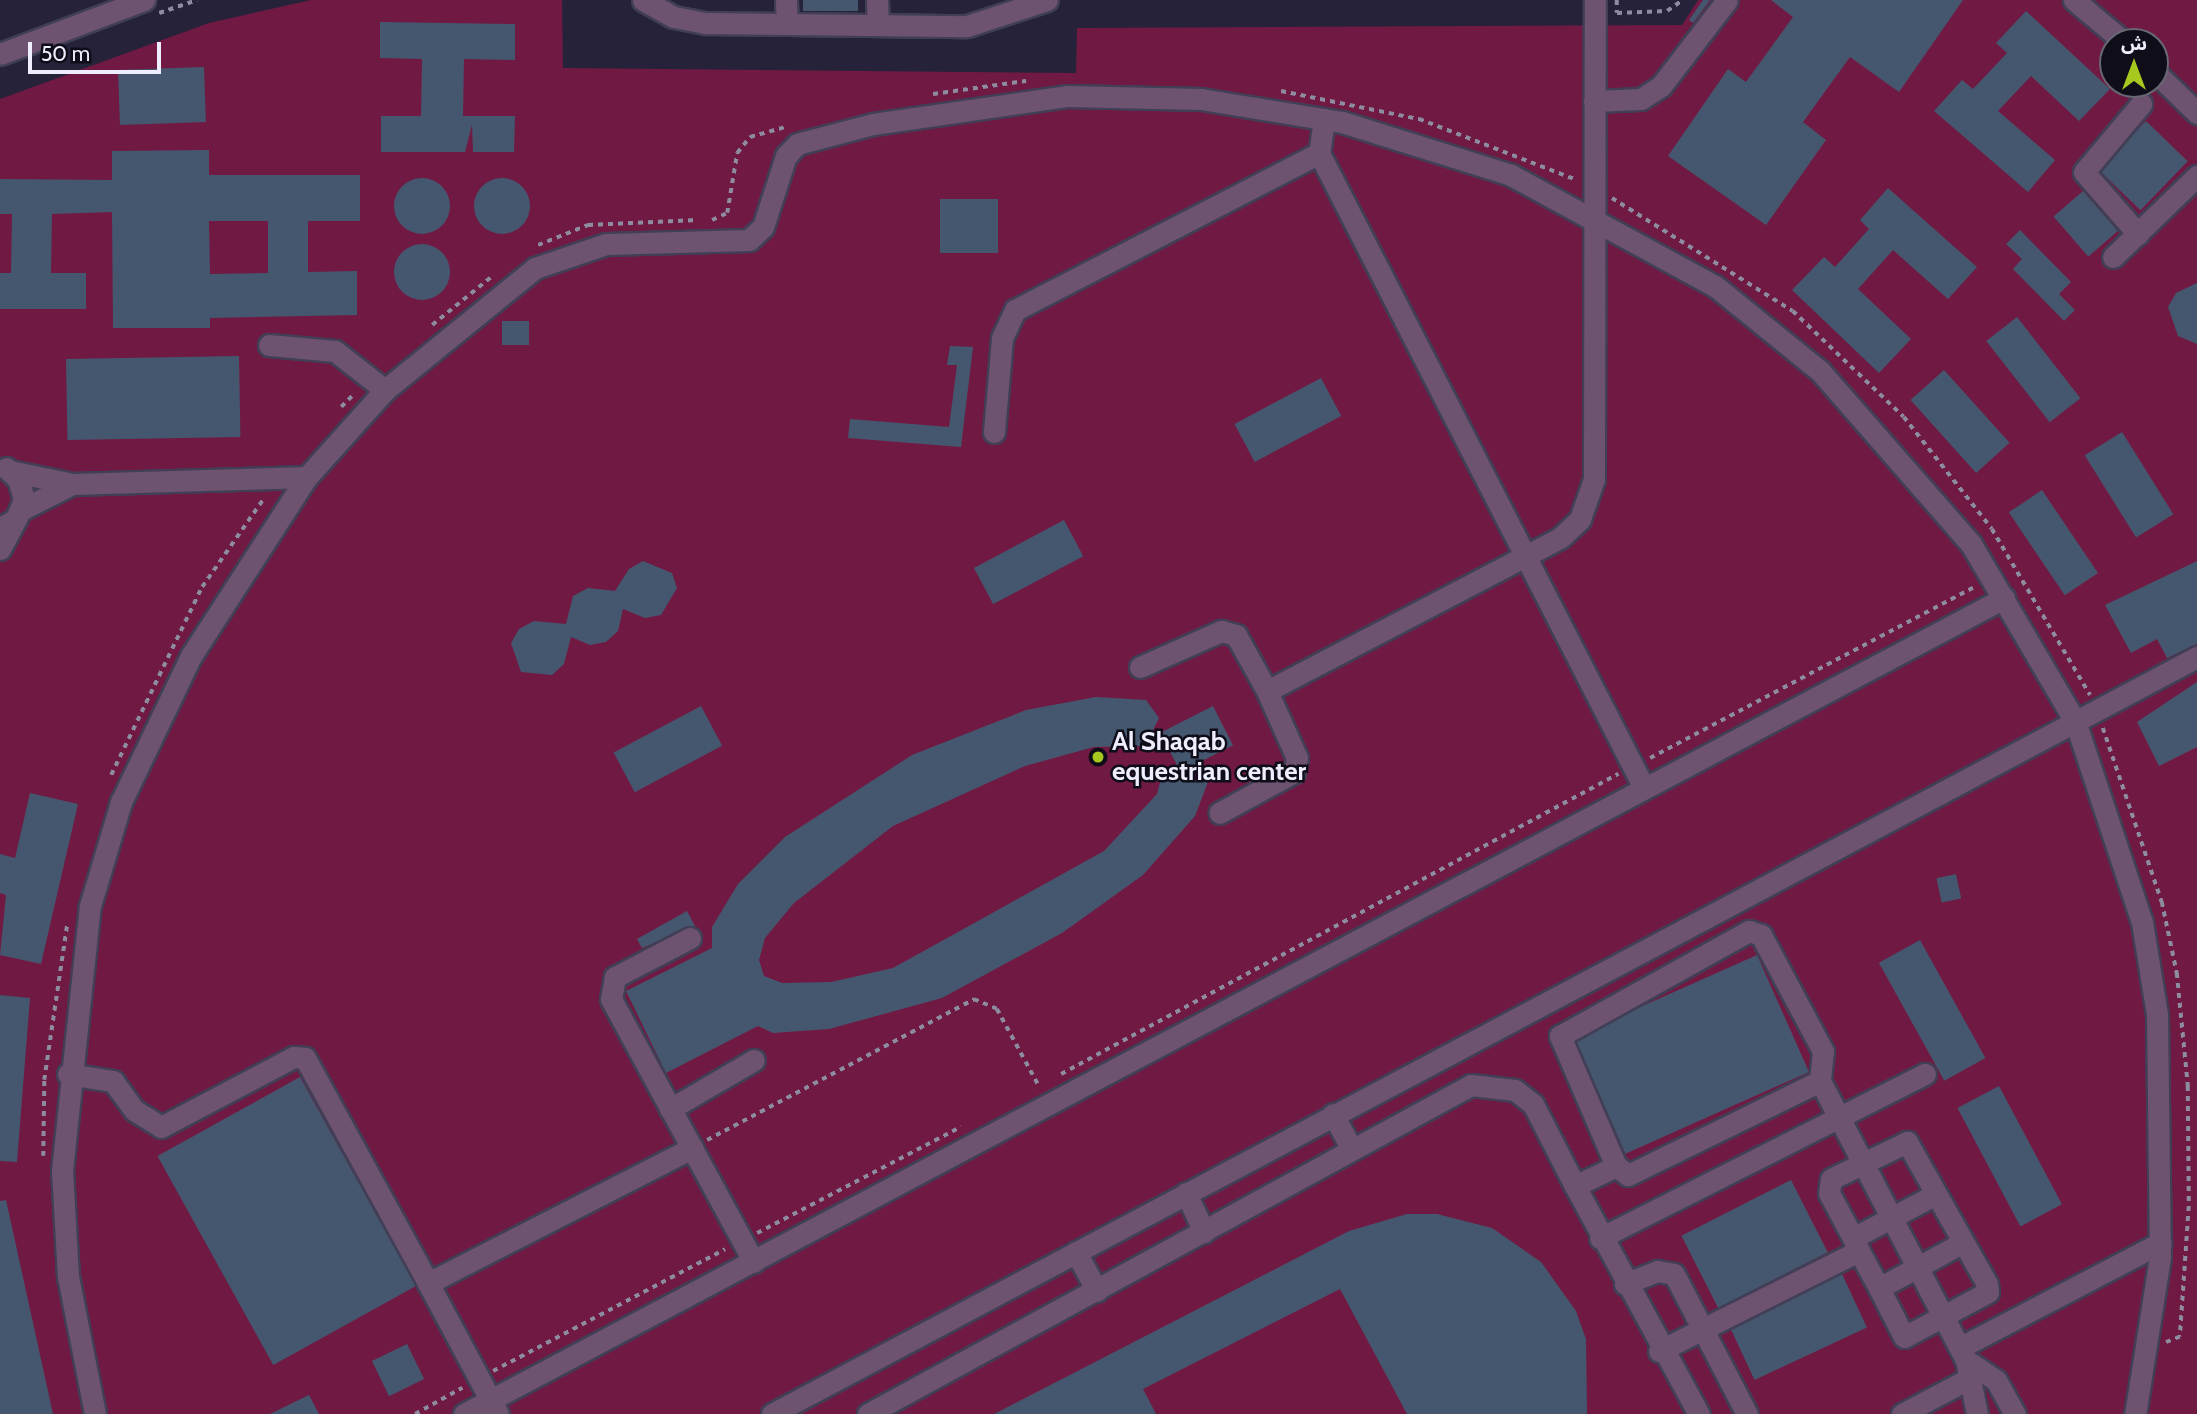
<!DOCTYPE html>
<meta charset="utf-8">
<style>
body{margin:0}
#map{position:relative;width:2197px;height:1414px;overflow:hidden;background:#25223a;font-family:Cabin,"Noto Sans Arabic",sans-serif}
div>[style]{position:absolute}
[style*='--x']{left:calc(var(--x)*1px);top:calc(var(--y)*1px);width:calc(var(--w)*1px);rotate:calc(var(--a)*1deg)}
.green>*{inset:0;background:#701a43}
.building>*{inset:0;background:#45576f;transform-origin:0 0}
.round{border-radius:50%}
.path>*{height:3.5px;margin-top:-1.75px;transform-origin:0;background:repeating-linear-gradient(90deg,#8e8ca0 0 5px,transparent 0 10px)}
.roads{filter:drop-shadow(2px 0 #413f56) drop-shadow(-2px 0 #413f56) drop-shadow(0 2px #413f56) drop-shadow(0 -2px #413f56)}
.minor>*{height:21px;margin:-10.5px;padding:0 10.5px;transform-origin:10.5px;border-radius:10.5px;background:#6e5371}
.dots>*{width:19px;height:19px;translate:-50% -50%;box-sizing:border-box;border:4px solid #0e0d18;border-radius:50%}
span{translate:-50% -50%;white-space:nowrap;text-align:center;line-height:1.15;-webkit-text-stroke:5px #0e0d18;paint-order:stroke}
.poi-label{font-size:26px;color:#efeeff;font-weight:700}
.left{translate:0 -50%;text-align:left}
.north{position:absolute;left:2099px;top:28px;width:70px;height:70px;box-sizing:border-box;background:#0e0d18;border:2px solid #686774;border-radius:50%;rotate:0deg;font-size:19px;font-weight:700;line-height:28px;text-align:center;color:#efeeff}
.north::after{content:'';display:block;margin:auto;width:24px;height:32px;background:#a7c81f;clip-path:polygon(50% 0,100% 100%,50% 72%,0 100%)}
.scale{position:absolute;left:28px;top:42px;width:133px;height:32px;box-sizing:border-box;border:4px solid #efeeff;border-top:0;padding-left:9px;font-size:21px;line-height:24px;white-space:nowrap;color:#efeeff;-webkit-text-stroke:5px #0e0d18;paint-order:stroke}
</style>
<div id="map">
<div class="green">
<i style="clip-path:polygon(evenodd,311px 0,562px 0,563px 68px,1076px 73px,1077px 28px,1682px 25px,1698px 0,2197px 0,2197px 1414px,0 1414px,0 99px,209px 23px,311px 0,2113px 42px,2155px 42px,2155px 84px,2113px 84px,2113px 42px)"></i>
</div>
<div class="building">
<i style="left:803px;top:0;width:55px;height:11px"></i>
<i style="clip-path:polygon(1703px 0,1710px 0,1693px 23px,1689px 20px)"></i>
<i style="clip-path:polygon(1771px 0,1963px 0,1899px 92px,1850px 57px,1803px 122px,1826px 140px,1766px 225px,1668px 156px,1728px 69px,1746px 82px,1793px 17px)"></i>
<i style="clip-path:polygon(2026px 11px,2110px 89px,2079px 121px,2031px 76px,1998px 111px,2055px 160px,2028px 192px,1934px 111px,1962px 80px,1973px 89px,2007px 53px,1996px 43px)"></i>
<i style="clip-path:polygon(380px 22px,515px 24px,515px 60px,464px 59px,463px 116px,515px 116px,514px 152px,473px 152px,472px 125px,465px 152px,381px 152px,381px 116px,421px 116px,422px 59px,380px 58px)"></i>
<i style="left:204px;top:67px;width:55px;height:86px;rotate:88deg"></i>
<i style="left:2146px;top:121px;width:58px;height:68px;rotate:44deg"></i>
<i style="clip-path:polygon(evenodd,209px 150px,209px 175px,360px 175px,360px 221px,308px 221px,308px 272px,357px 271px,357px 315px,210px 318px,210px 328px,113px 328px,112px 212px,52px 214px,51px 273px,86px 273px,86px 309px,0 309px,0 273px,11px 273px,12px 214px,0 214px,0 179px,112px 180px,112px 151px,209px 150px,209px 221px,268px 221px,268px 273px,210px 274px,209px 221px)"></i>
<i class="round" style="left:394px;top:178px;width:56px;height:56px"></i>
<i class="round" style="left:474px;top:178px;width:56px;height:56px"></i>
<i style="clip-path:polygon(1888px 188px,1977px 267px,1948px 299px,1893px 250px,1858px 289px,1911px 339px,1879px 373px,1792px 290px,1824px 257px,1835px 267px,1869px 229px,1860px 220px)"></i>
<i style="left:2083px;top:191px;width:53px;height:39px;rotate:49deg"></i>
<i style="left:940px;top:199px;width:58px;height:54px"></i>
<i style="clip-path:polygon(2020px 230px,2071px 282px,2059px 294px,2075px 310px,2064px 321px,2013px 269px,2022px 259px,2006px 244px)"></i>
<i class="round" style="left:394px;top:244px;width:56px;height:56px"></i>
<i style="clip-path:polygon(2197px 283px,2197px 344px,2178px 336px,2168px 307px,2176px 293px)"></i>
<i style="left:2017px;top:317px;width:103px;height:39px;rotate:52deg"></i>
<i style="left:502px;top:321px;width:27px;height:24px"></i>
<i style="clip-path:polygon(950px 346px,973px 347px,961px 447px,848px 438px,850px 419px,949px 427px,957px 365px,947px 365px)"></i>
<i style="left:239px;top:356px;width:81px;height:173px;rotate:89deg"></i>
<i style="left:1944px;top:370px;width:98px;height:45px;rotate:48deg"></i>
<i style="left:1321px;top:378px;width:43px;height:98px;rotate:62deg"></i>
<i style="left:2122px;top:432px;width:97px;height:44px;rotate:58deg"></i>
<i style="left:2042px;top:490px;width:100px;height:40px;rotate:56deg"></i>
<i style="left:1064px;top:520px;width:41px;height:102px;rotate:62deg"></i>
<i style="clip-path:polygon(643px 561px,672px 573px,677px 588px,661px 615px,645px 618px,623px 609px,618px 631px,606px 642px,590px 645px,571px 637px,564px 664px,552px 675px,521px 672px,511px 643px,519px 629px,534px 621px,566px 624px,573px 596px,588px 588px,615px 591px,629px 569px)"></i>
<i style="clip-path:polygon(2197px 561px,2197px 644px,2167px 658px,2157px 639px,2131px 653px,2105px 605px)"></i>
<i style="clip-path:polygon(2197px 682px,2197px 747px,2159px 766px,2137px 722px)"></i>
<i style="clip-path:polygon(1096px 697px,1146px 700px,1159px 718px,1145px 746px,1094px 747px,1025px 766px,893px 826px,794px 903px,765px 938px,759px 960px,764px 976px,782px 983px,831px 982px,893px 968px,1104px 851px,1157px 794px,1162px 775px,1208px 782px,1195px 816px,1143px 875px,1062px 933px,942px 998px,829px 1029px,773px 1033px,758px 1026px,666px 1073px,626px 991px,712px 948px,712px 927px,738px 884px,785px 837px,912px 755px,1026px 710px)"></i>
<i style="left:701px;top:706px;width:45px;height:99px;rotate:62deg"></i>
<i style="left:1213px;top:706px;width:44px;height:59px;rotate:63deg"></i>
<i style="clip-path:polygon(30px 793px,78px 804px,41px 964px,0 955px,6px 895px,0 893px,0 854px,15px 858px)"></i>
<i style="left:1956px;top:874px;width:25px;height:20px;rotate:78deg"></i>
<i style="clip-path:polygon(687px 911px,695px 926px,642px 948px,637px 939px)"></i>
<i style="left:1920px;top:940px;width:135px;height:47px;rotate:61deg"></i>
<i style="left:1757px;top:955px;width:128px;height:201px;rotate:66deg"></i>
<i style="clip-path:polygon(0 995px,30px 998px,17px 1162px,0 1161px)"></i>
<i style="left:300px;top:1077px;width:239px;height:163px;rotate:61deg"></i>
<i style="left:1999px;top:1086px;width:134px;height:47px;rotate:62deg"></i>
<i style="left:1791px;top:1180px;width:81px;height:123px;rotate:63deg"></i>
<i style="clip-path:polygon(6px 1200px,53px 1414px,0 1414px,0 1201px)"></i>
<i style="clip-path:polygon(1407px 1214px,1437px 1214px,1492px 1228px,1541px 1262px,1576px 1311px,1586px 1339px,1587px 1414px,1407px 1414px,1340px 1289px,1143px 1389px,1156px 1414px,994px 1414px,1349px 1231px)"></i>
<i style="left:1842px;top:1274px;width:59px;height:124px;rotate:65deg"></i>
<i style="left:407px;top:1344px;width:39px;height:39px;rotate:64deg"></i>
<i style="clip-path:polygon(309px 1395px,319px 1414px,270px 1414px)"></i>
</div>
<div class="path">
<i style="--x:1617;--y:0;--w:13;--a:90"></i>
<i style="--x:1617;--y:13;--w:50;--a:-2.3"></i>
<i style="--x:1667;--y:11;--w:19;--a:-35"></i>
<i style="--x:159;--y:13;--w:40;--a:-18.9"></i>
<i style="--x:1281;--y:91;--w:141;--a:11.5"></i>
<i style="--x:1419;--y:119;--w:169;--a:21.1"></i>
<i style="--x:933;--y:94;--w:94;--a:-8"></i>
<i style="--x:1612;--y:198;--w:213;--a:32"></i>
<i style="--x:1793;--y:311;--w:153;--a:43.7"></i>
<i style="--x:1904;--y:417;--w:142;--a:51.8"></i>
<i style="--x:1992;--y:529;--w:193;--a:59.4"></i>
<i style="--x:712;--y:220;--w:17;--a:-25"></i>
<i style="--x:727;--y:213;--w:61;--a:-80.5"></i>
<i style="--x:737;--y:153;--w:21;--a:-51"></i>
<i style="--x:750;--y:137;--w:36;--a:-16"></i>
<i style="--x:538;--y:245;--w:54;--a:-21.8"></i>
<i style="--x:588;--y:225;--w:109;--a:-2.6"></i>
<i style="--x:432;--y:325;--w:76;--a:-39.1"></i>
<i style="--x:341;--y:407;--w:17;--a:-45"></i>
<i style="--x:2103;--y:728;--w:184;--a:71.3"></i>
<i style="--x:2162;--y:902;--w:73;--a:78.1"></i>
<i style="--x:2177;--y:973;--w:114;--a:84.4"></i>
<i style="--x:2188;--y:1086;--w:120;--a:89.5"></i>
<i style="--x:2189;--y:1206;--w:131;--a:93.9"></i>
<i style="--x:2180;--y:1337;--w:16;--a:158"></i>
<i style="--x:1650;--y:758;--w:367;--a:-27.8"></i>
<i style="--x:111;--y:775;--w:209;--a:-64.2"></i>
<i style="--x:202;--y:587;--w:108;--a:-55.1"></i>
<i style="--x:1061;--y:1074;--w:633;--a:-28.31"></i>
<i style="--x:707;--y:1140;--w:302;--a:-27.8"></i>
<i style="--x:974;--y:999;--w:25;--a:23"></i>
<i style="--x:997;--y:1009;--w:88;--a:61.4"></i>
<i style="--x:43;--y:1156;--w:76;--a:-89.2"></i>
<i style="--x:44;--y:1080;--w:158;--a:-81.6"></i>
<i style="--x:757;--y:1233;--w:230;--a:-27.5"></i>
<i style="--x:493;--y:1371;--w:262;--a:-27.7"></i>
<i style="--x:415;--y:1414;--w:54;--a:-29"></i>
</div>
<div class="roads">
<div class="minor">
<i style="--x:643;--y:0;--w:35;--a:29"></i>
<i style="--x:674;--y:17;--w:33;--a:11"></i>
<i style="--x:706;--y:23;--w:261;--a:0.7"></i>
<i style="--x:967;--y:26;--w:84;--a:-18"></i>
<i style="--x:786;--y:0;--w:24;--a:88"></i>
<i style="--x:877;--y:0;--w:25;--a:88"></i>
<i style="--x:2074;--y:0;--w:65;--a:40"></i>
<i style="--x:0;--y:54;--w:154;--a:-20.6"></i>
<i style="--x:2155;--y:72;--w:59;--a:44.3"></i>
<i style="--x:1594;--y:101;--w:47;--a:-2.4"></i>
<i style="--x:1641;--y:99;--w:24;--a:-33"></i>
<i style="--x:1661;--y:86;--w:108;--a:-52.5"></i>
<i style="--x:1324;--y:119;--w:34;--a:98"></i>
<i style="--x:1319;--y:153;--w:711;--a:62.89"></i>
<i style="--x:2138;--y:234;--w:82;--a:-131.1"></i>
<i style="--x:2084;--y:172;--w:89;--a:-50"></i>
<i style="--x:2113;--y:257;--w:117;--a:-44"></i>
<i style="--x:269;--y:345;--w:66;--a:5.2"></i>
<i style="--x:335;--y:351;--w:63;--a:38"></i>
<i style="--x:994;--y:432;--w:94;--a:-85.1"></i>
<i style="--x:1002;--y:338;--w:31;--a:-65"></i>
<i style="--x:1015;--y:310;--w:342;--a:-27.3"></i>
<i style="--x:10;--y:471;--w:63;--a:11.8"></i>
<i style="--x:72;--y:484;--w:235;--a:-1.7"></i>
<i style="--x:307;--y:477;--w:117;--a:-48.1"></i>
<i style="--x:385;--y:390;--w:193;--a:-39.1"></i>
<i style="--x:535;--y:268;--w:75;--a:-18.7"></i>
<i style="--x:606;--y:244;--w:143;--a:-1.6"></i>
<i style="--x:749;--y:240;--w:19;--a:-43"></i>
<i style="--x:763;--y:227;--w:75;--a:-72.1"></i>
<i style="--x:786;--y:156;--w:16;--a:-47"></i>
<i style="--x:797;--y:144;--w:79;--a:-14.7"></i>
<i style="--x:873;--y:124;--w:197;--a:-8.2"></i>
<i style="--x:1068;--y:96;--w:133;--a:1.3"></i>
<i style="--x:1201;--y:99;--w:143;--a:9.3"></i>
<i style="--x:1342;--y:122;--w:177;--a:17.4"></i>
<i style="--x:1511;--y:175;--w:232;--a:28.6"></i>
<i style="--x:1715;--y:286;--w:135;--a:39"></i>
<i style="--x:1820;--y:371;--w:230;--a:48.9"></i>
<i style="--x:1971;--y:544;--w:205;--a:59.6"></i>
<i style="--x:2075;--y:721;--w:212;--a:71.6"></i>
<i style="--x:2142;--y:922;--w:94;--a:80.8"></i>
<i style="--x:2157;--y:1015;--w:242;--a:89.3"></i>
<i style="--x:2160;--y:1257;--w:159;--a:99"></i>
<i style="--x:21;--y:510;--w:57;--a:-27"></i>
<i style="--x:0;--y:528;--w:18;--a:-29"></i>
<i style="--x:16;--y:519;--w:22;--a:-68"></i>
<i style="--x:24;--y:499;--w:21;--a:-107"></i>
<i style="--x:18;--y:479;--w:16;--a:-137"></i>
<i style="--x:0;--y:549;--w:34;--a:-62"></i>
<i style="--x:1140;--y:667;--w:89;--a:-24"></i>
<i style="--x:1221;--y:631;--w:16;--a:15"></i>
<i style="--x:1236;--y:635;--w:64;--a:61"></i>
<i style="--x:1267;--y:691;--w:73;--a:65.9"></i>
<i style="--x:1297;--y:758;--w:14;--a:102"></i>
<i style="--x:1294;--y:772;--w:85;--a:151.3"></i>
<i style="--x:1267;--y:691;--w:332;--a:-27.6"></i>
<i style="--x:1561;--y:537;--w:26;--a:-43"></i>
<i style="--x:1580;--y:519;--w:42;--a:-70.7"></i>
<i style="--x:1594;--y:479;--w:479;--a:-89.9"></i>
<i style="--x:690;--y:938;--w:85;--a:152.5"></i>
<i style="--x:615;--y:977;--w:22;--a:100"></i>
<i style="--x:611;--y:999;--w:299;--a:61.5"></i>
<i style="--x:68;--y:1074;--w:46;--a:8.8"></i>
<i style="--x:113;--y:1081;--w:36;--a:54"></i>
<i style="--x:134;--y:1110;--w:32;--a:32"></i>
<i style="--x:161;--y:1127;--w:150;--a:-27.8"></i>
<i style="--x:294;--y:1057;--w:11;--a:5"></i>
<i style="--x:305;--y:1058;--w:256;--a:61.3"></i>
<i style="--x:1820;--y:1081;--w:214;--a:153.9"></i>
<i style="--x:1628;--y:1175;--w:15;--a:-143"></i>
<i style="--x:1616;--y:1166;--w:142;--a:-113.3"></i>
<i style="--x:1560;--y:1036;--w:216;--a:-29.1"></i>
<i style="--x:1749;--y:931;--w:13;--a:18"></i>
<i style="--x:1761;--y:935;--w:132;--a:61.9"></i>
<i style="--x:1823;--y:1051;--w:30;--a:96"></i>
<i style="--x:1820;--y:1081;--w:315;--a:62.4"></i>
<i style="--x:670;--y:1109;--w:97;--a:-30.3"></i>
<i style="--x:1333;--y:1114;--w:40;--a:62"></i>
<i style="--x:1575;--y:1186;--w:260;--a:61.5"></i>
<i style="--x:1186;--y:1193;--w:43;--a:65.2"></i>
<i style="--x:1600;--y:1238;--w:364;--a:-26.8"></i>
<i style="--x:1853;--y:1238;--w:51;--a:-118.1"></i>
<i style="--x:1829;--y:1193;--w:14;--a:-82"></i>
<i style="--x:1831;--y:1179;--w:85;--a:-26"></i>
<i style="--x:1907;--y:1142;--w:163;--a:60.6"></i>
<i style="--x:1987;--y:1284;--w:8;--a:83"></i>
<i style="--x:1988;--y:1292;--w:95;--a:151.8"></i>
<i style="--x:1904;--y:1337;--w:55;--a:-117"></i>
<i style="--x:1879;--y:1288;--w:94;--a:-28.5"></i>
<i style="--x:1859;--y:1251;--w:42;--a:61.6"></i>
<i style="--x:1076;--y:1252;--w:44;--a:61.7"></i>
<i style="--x:1625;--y:1284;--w:35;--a:-22"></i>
<i style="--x:1657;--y:1271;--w:17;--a:10"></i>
<i style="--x:1674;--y:1274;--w:158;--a:62.5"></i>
<i style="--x:1961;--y:1347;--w:225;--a:-27.6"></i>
<i style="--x:1659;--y:1351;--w:224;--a:-26.6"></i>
<i style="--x:1859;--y:1251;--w:14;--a:-115"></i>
<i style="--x:1853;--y:1238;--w:94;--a:-27.9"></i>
<i style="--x:95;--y:1414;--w:140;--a:-101.1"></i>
<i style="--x:68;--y:1277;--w:106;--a:-93.2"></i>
<i style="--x:62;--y:1171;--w:266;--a:-84"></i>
<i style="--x:90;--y:906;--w:109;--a:-73.4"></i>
<i style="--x:121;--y:802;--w:162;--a:-64.4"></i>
<i style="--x:191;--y:656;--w:213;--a:-57.1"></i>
<i style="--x:464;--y:1414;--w:1743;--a:-27.92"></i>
<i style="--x:498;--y:1414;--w:149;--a:-118.1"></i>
<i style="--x:428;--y:1283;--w:297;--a:-27.1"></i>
<i style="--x:772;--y:1414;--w:1614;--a:-27.98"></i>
<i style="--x:868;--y:1414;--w:687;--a:-28.62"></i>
<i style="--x:1471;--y:1085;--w:44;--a:6.5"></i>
<i style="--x:1515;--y:1090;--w:23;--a:38"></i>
<i style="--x:1533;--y:1104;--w:92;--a:62.9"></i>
<i style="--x:1575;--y:1186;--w:46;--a:-26"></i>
<i style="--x:1902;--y:1414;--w:86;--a:-27.8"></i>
<i style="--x:1977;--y:1414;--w:55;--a:-101.5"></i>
<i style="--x:1966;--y:1360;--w:36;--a:34"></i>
<i style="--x:1996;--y:1380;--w:39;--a:61"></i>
</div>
</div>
<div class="dots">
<i style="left:1098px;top:757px;background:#a7c81f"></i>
</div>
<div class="poi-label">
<span class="left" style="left:1112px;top:757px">Al Shaqab<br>equestrian center</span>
</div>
<div class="north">ش</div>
<div class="scale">50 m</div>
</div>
